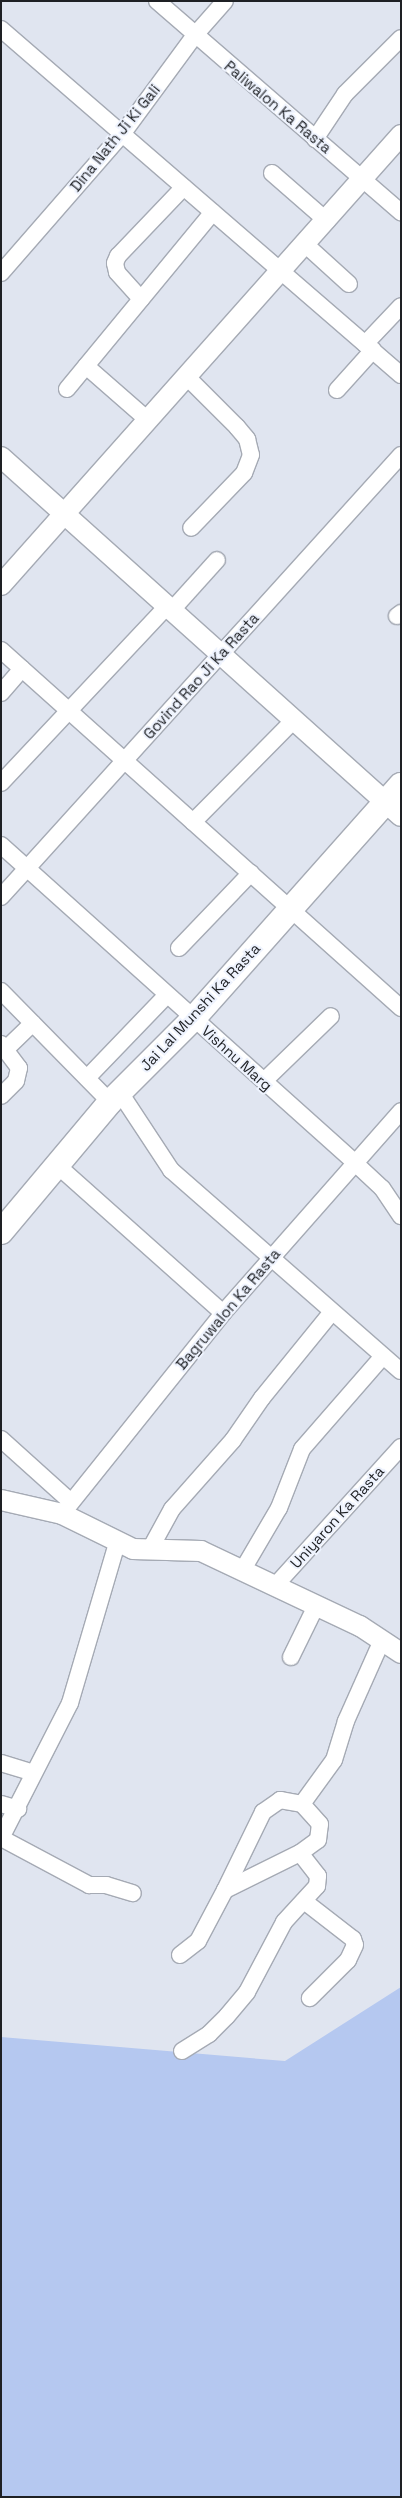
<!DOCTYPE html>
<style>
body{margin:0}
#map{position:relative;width:402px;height:2498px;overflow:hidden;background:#e0e5f0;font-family:"Space Grotesk",sans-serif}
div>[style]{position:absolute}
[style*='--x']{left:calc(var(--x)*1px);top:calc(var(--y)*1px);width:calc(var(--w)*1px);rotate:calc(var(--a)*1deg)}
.green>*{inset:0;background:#b5c8f0}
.roads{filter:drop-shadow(1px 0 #a5aab4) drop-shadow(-1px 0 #a5aab4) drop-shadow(0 1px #a5aab4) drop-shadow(0 -1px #a5aab4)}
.minor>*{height:16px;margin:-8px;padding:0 8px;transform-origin:8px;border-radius:8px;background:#fff}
.tertiary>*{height:20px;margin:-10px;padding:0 10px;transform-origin:10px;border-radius:10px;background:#fff}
.secondary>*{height:24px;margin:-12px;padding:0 12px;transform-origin:12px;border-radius:12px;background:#fff}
span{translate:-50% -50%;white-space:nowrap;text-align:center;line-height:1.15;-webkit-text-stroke:4px #eef3fe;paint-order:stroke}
.street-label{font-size:15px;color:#1e2024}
.frame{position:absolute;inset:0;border:2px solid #1e2024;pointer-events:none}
</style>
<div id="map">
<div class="green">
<i style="clip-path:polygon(401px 1987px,401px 2497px,1px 2497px,1px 2037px,285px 2061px)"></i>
</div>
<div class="roads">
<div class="minor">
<i style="--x:157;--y:1;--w:323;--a:40.9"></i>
<i style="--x:1;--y:29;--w:529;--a:40.86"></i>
<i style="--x:315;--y:139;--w:54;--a:-56.3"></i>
<i style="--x:345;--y:94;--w:79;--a:-45"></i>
<i style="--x:272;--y:173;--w:73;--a:41.1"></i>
<i style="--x:306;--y:245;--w:58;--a:42.2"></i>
<i style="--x:1;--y:273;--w:186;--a:-48.9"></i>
<i style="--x:123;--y:133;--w:122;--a:-53.7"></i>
<i style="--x:195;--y:35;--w:45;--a:-48.6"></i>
<i style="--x:141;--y:299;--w:36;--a:-132"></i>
<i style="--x:117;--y:272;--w:9;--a:-103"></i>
<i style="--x:115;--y:263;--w:8;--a:-67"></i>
<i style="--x:118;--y:256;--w:95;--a:-46.3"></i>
<i style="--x:365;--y:344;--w:52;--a:-46.5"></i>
<i style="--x:86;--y:366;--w:82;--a:41.1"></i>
<i style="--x:187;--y:377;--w:71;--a:45"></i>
<i style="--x:237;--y:427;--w:16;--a:50"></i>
<i style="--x:247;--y:439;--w:16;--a:76"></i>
<i style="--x:251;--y:455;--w:19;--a:111"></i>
<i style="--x:244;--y:473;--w:76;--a:133.9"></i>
<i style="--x:67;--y:389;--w:229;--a:-50.5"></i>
<i style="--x:337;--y:390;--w:54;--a:-48"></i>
<i style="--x:172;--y:610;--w:67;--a:-48"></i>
<i style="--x:397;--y:616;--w:5;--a:-37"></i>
<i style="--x:1;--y:650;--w:537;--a:41.83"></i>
<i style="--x:1;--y:693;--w:32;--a:-49"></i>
<i style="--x:1;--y:783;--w:243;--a:-46.8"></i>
<i style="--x:193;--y:822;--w:144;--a:-45.3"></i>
<i style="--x:1;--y:845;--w:476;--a:41.9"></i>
<i style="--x:355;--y:1163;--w:37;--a:43"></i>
<i style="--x:382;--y:1188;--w:34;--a:56"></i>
<i style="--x:1;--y:897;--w:596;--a:-47.86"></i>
<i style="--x:179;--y:948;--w:104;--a:-46.2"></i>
<i style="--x:1;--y:991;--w:156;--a:45.5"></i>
<i style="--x:1;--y:1044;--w:30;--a:53"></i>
<i style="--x:19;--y:1068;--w:13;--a:103"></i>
<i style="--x:16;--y:1081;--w:21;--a:135"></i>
<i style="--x:6;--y:1049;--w:37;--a:-44"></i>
<i style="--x:87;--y:1078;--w:115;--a:-46.1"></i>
<i style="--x:264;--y:1081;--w:93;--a:-44.1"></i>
<i style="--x:119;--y:1091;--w:95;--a:56.6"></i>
<i style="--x:171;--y:1170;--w:305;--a:41.2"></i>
<i style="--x:58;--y:1166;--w:221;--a:41.7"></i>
<i style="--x:1;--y:1439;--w:94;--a:42"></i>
<i style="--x:62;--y:1514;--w:258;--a:-51.3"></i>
<i style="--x:223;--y:1313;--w:269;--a:-48.6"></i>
<i style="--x:149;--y:1551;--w:48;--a:-61.3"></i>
<i style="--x:172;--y:1509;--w:92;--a:-48.5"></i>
<i style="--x:233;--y:1440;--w:51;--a:-55.4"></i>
<i style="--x:262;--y:1398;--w:111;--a:-50.9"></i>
<i style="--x:242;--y:1571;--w:73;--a:-59.6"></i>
<i style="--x:279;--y:1508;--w:63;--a:-68.7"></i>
<i style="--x:302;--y:1449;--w:123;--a:-48.9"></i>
<i style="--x:274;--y:1587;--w:189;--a:-47.8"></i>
<i style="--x:291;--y:1657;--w:57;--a:-63.9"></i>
<i style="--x:1;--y:1763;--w:34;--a:17"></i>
<i style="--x:1;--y:1804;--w:18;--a:16"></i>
<i style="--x:1;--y:1838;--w:152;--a:-62.9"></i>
<i style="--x:70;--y:1703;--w:167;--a:-73.6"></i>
<i style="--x:3;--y:1839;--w:98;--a:28.1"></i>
<i style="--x:89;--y:1885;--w:17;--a:0"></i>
<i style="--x:106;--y:1885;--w:28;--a:17"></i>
<i style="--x:225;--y:1890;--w:87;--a:-64"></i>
<i style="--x:263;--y:1812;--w:21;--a:-35"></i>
<i style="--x:280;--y:1800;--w:22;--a:10"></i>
<i style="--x:302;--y:1804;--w:54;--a:-54"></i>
<i style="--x:334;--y:1760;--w:41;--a:-72.9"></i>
<i style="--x:346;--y:1721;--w:89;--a:-66"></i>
<i style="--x:304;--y:1901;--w:62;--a:37.8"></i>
<i style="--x:353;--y:1939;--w:6;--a:72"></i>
<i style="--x:355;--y:1945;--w:17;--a:115"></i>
<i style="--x:348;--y:1960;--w:54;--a:135"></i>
<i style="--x:180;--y:1955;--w:23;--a:-38"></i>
<i style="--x:198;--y:1941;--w:58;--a:-62.1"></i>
<i style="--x:225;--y:1890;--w:84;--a:-26.3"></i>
<i style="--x:300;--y:1853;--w:22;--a:-36"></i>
<i style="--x:318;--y:1840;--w:16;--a:-83"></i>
<i style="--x:320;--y:1824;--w:27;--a:-132"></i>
<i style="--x:182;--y:2051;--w:32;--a:-32"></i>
<i style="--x:209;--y:2034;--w:25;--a:-45"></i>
<i style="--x:227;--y:2016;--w:31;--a:-50"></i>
<i style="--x:247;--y:1992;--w:79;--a:-62.1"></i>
<i style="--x:284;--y:1922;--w:49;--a:-47.5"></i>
<i style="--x:317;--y:1886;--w:10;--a:-84"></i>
<i style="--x:318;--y:1876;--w:29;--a:-128"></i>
</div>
<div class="tertiary">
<i style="--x:1;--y:457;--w:537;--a:41.91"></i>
<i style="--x:1;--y:585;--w:602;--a:-48.37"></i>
<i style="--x:1;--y:1500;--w:63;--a:12.9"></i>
<i style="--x:62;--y:1514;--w:79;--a:26.2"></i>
<i style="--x:133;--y:1549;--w:68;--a:1.7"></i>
<i style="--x:201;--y:1551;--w:176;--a:25.3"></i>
<i style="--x:360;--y:1626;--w:49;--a:33.4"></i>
</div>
<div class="secondary">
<i style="--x:1;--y:1232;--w:170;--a:-50"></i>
<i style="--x:110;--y:1102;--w:117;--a:-45"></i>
<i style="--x:193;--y:1019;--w:313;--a:-48.4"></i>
</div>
</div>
<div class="street-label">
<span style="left:278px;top:107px;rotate:40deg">Paliwalon Ka Rasta</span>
<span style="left:115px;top:138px;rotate:-51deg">Dina Nath Ji Ki Gali</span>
<span style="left:201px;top:676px;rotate:-48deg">Govind Rao Ji Ka Rasta</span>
<span style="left:200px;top:1007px;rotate:-47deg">Jai Lal Munshi Ka Rasta</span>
<span style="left:237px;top:1058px;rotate:42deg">Vishnu Marg</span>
<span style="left:228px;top:1309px;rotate:-50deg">Bagruwalon Ka Rasta</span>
<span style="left:337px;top:1517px;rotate:-48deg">Uniyaron Ka Rasta</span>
</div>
<div class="frame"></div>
</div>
